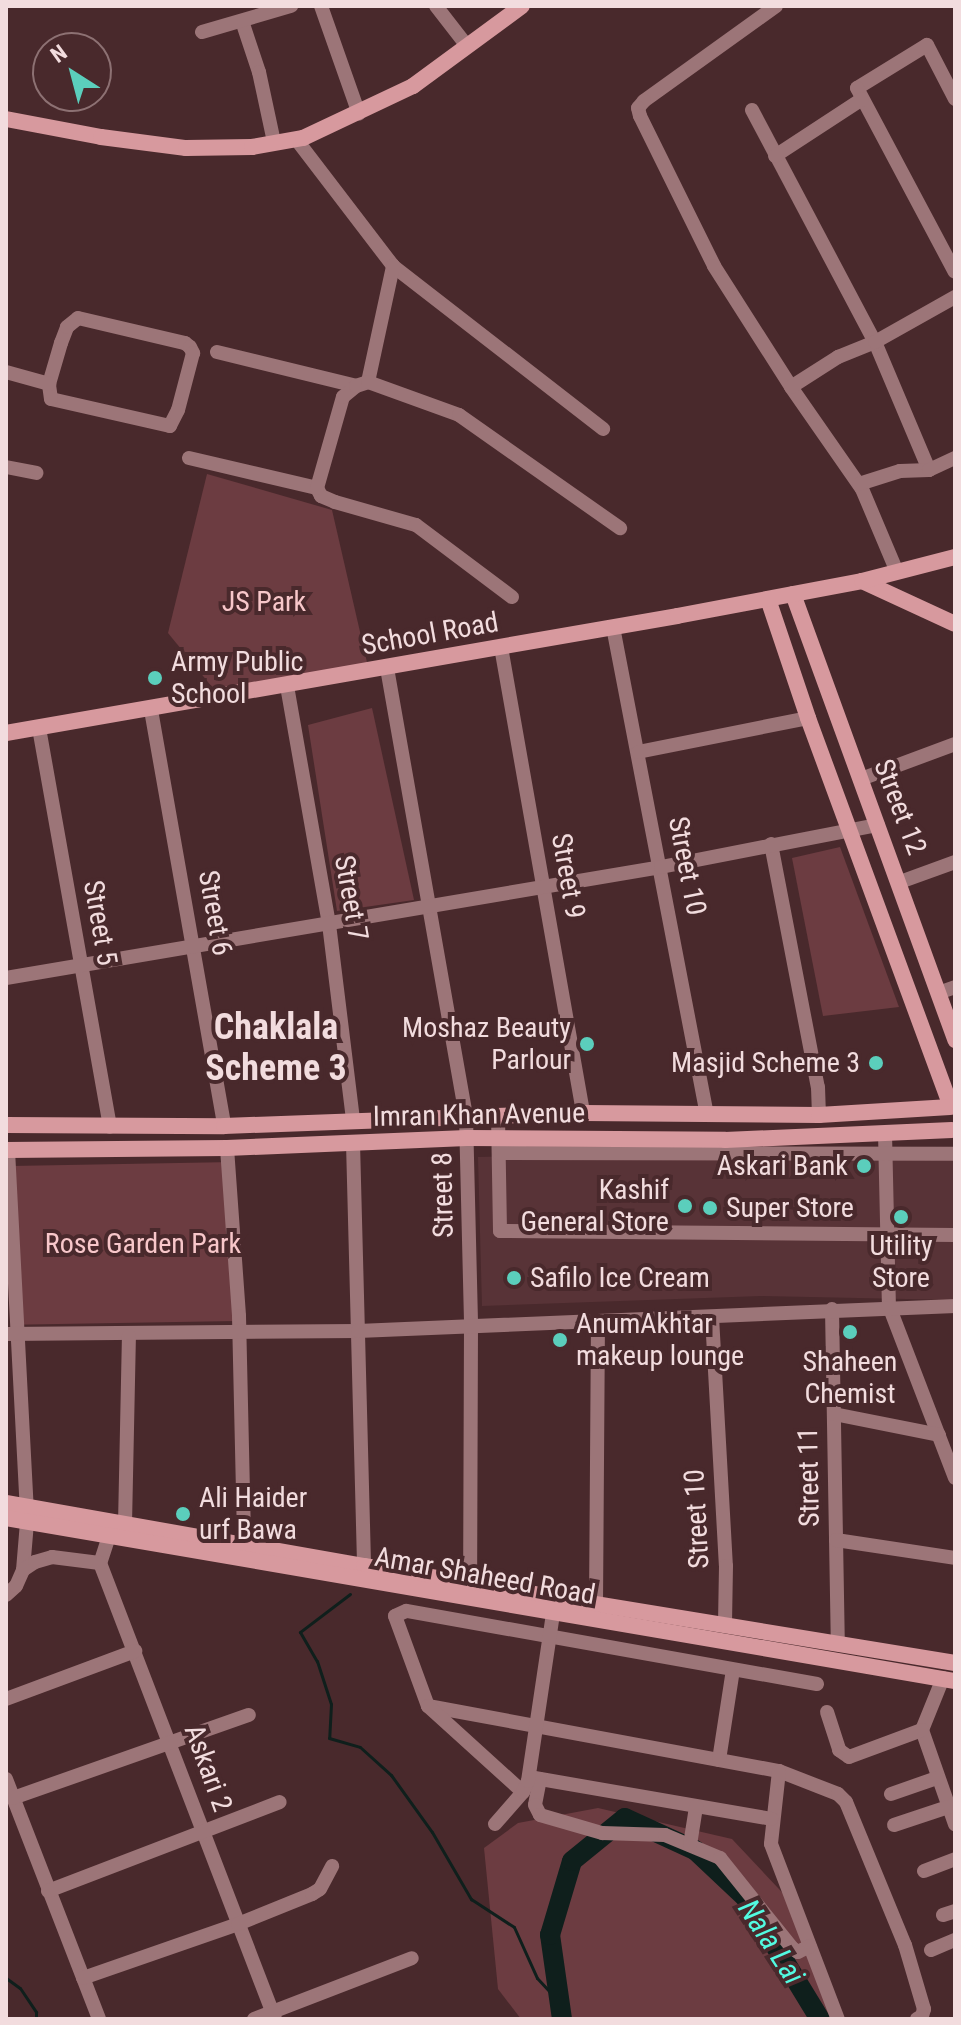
<!DOCTYPE html>
<style>
body{margin:0}
#map{position:relative;width:961px;height:2025px;overflow:hidden;background:#49292c;font-family:"Roboto Condensed",sans-serif}
div>[style]{position:absolute}
[style*='--x']{left:calc(var(--x)*1px);top:calc(var(--y)*1px);width:calc(var(--w)*1px);rotate:calc(var(--a)*1deg)}
.built>*{inset:0;background:#583337}
.green>*{inset:0;background:#6c3c41;transform-origin:0 0}
.stream>*{height:3px;margin:-1.5px;padding:0 1.5px;transform-origin:1.5px;border-radius:1.5px;background:#0f1f1c}
.river>*{height:20px;margin:-10px;padding:0 10px;transform-origin:10px;border-radius:10px;background:#0f1f1c}
.street>*{height:14px;margin:-7px;padding:0 7px;transform-origin:7px;border-radius:7px;background:#9c7578}
.secondary>*{height:16px;margin:-8px;padding:0 8px;transform-origin:8px;border-radius:8px;background:#d7999e}
.dots>*{width:22px;height:22px;translate:-50% -50%;box-sizing:border-box;border:4px solid #49292c;border-radius:50%}
span{translate:-50% -50%;white-space:nowrap;text-align:center;line-height:1.15;-webkit-text-stroke:8px #49292c;paint-order:stroke}
.park-label{font-size:28px;color:#f8c7ca}
.street-label{font-size:28px;color:#f2dcde}
.poi-label{font-size:28px;color:#f2dcde}
.left{translate:0 -50%;text-align:left}
.right{translate:-100% -50%;text-align:right}
.water-label{font-size:30px;color:#52fae1;font-style:italic}
.district-label{font-size:36px;color:#f2dcde;font-weight:700}
.frame{position:absolute;inset:0;border:8px solid #f2dcde;pointer-events:none}
.north{position:absolute;left:32px;top:32px;width:80px;height:80px;box-sizing:border-box;background:#49292c;border:2px solid #8d7173;border-radius:50%;rotate:324deg;font-size:22px;font-weight:700;line-height:32px;text-align:center;color:#f2dcde}
.north::after{content:'';display:block;margin:auto;width:28px;height:36px;background:#5bcebc;clip-path:polygon(50% 0,100% 100%,50% 72%,0 100%)}
</style>
<div id="map">
<div class="built">
<i style="clip-path:polygon(948px 1147px,955px 1164px,955px 1300px,761px 1296px,482px 1306px,478px 1157px)"></i>
</div>
<div class="green">
<i style="clip-path:polygon(207px 474px,332px 510px,369px 671px,221px 698px,168px 633px)"></i>
<i style="clip-path:polygon(372px 708px,414px 900px,337px 911px,308px 725px)"></i>
<i style="clip-path:polygon(840px 847px,899px 1007px,823px 1016px,792px 858px)"></i>
<i style="left:234px;top:1162px;width:159px;height:223px;rotate:89deg"></i>
<i style="clip-path:polygon(598px 1808px,732px 1839px,794px 1905px,842px 2019px,521px 2019px,498px 1989px,484px 1848px,518px 1823px)"></i>
</div>
<div class="stream">
<i style="--x:350;--y:1594;--w:63;--a:142.8"></i>
<i style="--x:300;--y:1632;--w:34;--a:60"></i>
<i style="--x:317;--y:1661;--w:45;--a:72"></i>
<i style="--x:331;--y:1704;--w:34;--a:93"></i>
<i style="--x:329;--y:1738;--w:32;--a:16"></i>
<i style="--x:360;--y:1747;--w:42;--a:42.1"></i>
<i style="--x:391;--y:1775;--w:70;--a:54.3"></i>
<i style="--x:432;--y:1832;--w:78;--a:59.8"></i>
<i style="--x:471;--y:1899;--w:51;--a:33.1"></i>
<i style="--x:514;--y:1927;--w:56;--a:65.7"></i>
<i style="--x:537;--y:1978;--w:34;--a:47"></i>
<i style="--x:6;--y:1978;--w:17;--a:36"></i>
<i style="--x:20;--y:1988;--w:29;--a:56"></i>
<i style="--x:36;--y:2012;--w:7;--a:90"></i>
</div>
<div class="river">
<i style="--x:562;--y:2019;--w:85;--a:-98.1"></i>
<i style="--x:550;--y:1935;--w:77;--a:-73.4"></i>
<i style="--x:572;--y:1861;--w:68;--a:-39.1"></i>
<i style="--x:625;--y:1818;--w:77;--a:24.6"></i>
<i style="--x:695;--y:1850;--w:70;--a:43.3"></i>
<i style="--x:746;--y:1898;--w:142;--a:58.6"></i>
</div>
<div class="street">
<i style="--x:321;--y:6;--w:114;--a:70.6"></i>
<i style="--x:436;--y:6;--w:51;--a:52.2"></i>
<i style="--x:776;--y:6;--w:163;--a:144.3"></i>
<i style="--x:644;--y:101;--w:9;--a:131"></i>
<i style="--x:638;--y:108;--w:8;--a:76"></i>
<i style="--x:640;--y:116;--w:167;--a:63.7"></i>
<i style="--x:714;--y:266;--w:143;--a:57.5"></i>
<i style="--x:791;--y:387;--w:124;--a:55.2"></i>
<i style="--x:862;--y:489;--w:90;--a:67.1"></i>
<i style="--x:242;--y:21;--w:54;--a:71.6"></i>
<i style="--x:259;--y:72;--w:72;--a:77.9"></i>
<i style="--x:202;--y:32;--w:93;--a:-16.3"></i>
<i style="--x:955;--y:99;--w:61;--a:-117.4"></i>
<i style="--x:927;--y:45;--w:82;--a:148.4"></i>
<i style="--x:857;--y:88;--w:208;--a:62"></i>
<i style="--x:752;--y:110;--w:263;--a:62.1"></i>
<i style="--x:875;--y:342;--w:139;--a:67.1"></i>
<i style="--x:296;--y:139;--w:160;--a:52.6"></i>
<i style="--x:393;--y:266;--w:266;--a:37.8"></i>
<i style="--x:775;--y:156;--w:104;--a:-33.2"></i>
<i style="--x:78;--y:318;--w:110;--a:13.2"></i>
<i style="--x:185;--y:343;--w:6;--a:39"></i>
<i style="--x:190;--y:347;--w:7;--a:63"></i>
<i style="--x:193;--y:353;--w:59;--a:104.7"></i>
<i style="--x:178;--y:410;--w:18;--a:117"></i>
<i style="--x:170;--y:426;--w:122;--a:-167.2"></i>
<i style="--x:51;--y:399;--w:15;--a:-98"></i>
<i style="--x:49;--y:384;--w:43;--a:-73.7"></i>
<i style="--x:61;--y:343;--w:17;--a:-69"></i>
<i style="--x:67;--y:327;--w:14;--a:-39"></i>
<i style="--x:217;--y:352;--w:143;--a:13.7"></i>
<i style="--x:6;--y:372;--w:45;--a:15.6"></i>
<i style="--x:368;--y:382;--w:119;--a:-77.8"></i>
<i style="--x:791;--y:387;--w:56;--a:-32.6"></i>
<i style="--x:838;--y:357;--w:40;--a:-22"></i>
<i style="--x:875;--y:342;--w:92;--a:-29.4"></i>
<i style="--x:189;--y:458;--w:131;--a:13.2"></i>
<i style="--x:317;--y:488;--w:9;--a:63"></i>
<i style="--x:321;--y:496;--w:15;--a:23"></i>
<i style="--x:335;--y:502;--w:84;--a:15.9"></i>
<i style="--x:416;--y:525;--w:120;--a:36.9"></i>
<i style="--x:6;--y:467;--w:31;--a:11"></i>
<i style="--x:859;--y:484;--w:43;--a:-17.6"></i>
<i style="--x:900;--y:471;--w:29;--a:-2"></i>
<i style="--x:929;--y:470;--w:29;--a:-25"></i>
<i style="--x:317;--y:488;--w:95;--a:-74.1"></i>
<i style="--x:343;--y:397;--w:17;--a:-40"></i>
<i style="--x:356;--y:386;--w:13;--a:-18"></i>
<i style="--x:368;--y:382;--w:97;--a:19.9"></i>
<i style="--x:459;--y:415;--w:197;--a:35.1"></i>
<i style="--x:613;--y:627;--w:496;--a:79.1"></i>
<i style="--x:501;--y:647;--w:473;--a:80"></i>
<i style="--x:387;--y:668;--w:456;--a:80"></i>
<i style="--x:466;--y:1117;--w:208;--a:88.6"></i>
<i style="--x:471;--y:1325;--w:259;--a:90.2"></i>
<i style="--x:287;--y:686;--w:242;--a:80"></i>
<i style="--x:329;--y:924;--w:197;--a:83"></i>
<i style="--x:151;--y:710;--w:422;--a:80"></i>
<i style="--x:39;--y:728;--w:405;--a:79.9"></i>
<i style="--x:638;--y:752;--w:173;--a:-11.3"></i>
<i style="--x:861;--y:779;--w:100;--a:-20.4"></i>
<i style="--x:771;--y:844;--w:248;--a:79.1"></i>
<i style="--x:818;--y:1087;--w:28;--a:88"></i>
<i style="--x:900;--y:882;--w:59;--a:-20"></i>
<i style="--x:6;--y:978;--w:664;--a:-9.62"></i>
<i style="--x:661;--y:867;--w:221;--a:-11"></i>
<i style="--x:938;--y:993;--w:18;--a:-19"></i>
<i style="--x:498;--y:1116;--w:115;--a:89"></i>
<i style="--x:500;--y:1231;--w:455;--a:0.5"></i>
<i style="--x:885;--y:1133;--w:173;--a:88.7"></i>
<i style="--x:889;--y:1306;--w:184;--a:69"></i>
<i style="--x:353;--y:1143;--w:423;--a:88.5"></i>
<i style="--x:227;--y:1148;--w:168;--a:85.9"></i>
<i style="--x:239;--y:1316;--w:228;--a:88.7"></i>
<i style="--x:8;--y:1150;--w:360;--a:87"></i>
<i style="--x:499;--y:1153;--w:456;--a:0.1"></i>
<i style="--x:832;--y:1309;--w:335;--a:89"></i>
<i style="--x:712;--y:1317;--w:249;--a:86.8"></i>
<i style="--x:726;--y:1566;--w:58;--a:91"></i>
<i style="--x:6;--y:1334;--w:352;--a:-0.5"></i>
<i style="--x:358;--y:1331;--w:598;--a:-2.4"></i>
<i style="--x:834;--y:1414;--w:107;--a:11.3"></i>
<i style="--x:125;--y:1524;--w:188;--a:-88.8"></i>
<i style="--x:109;--y:1536;--w:28;--a:108"></i>
<i style="--x:100;--y:1563;--w:488;--a:69"></i>
<i style="--x:836;--y:1540;--w:120;--a:8.6"></i>
<i style="--x:23;--y:1570;--w:48;--a:-85.2"></i>
<i style="--x:6;--y:1595;--w:13;--a:-42"></i>
<i style="--x:16;--y:1586;--w:17;--a:-66"></i>
<i style="--x:23;--y:1570;--w:14;--a:-34"></i>
<i style="--x:35;--y:1562;--w:18;--a:-16"></i>
<i style="--x:52;--y:1557;--w:48;--a:7.1"></i>
<i style="--x:596;--y:1605;--w:282;--a:-89.6"></i>
<i style="--x:943;--y:1678;--w:56;--a:112"></i>
<i style="--x:922;--y:1730;--w:100;--a:70.7"></i>
<i style="--x:817;--y:1684;--w:417;--a:-169.9"></i>
<i style="--x:406;--y:1611;--w:12;--a:156"></i>
<i style="--x:395;--y:1616;--w:96;--a:69.9"></i>
<i style="--x:428;--y:1706;--w:357;--a:10.5"></i>
<i style="--x:779;--y:1771;--w:63;--a:21.3"></i>
<i style="--x:838;--y:1794;--w:11;--a:45"></i>
<i style="--x:846;--y:1802;--w:155;--a:67.6"></i>
<i style="--x:905;--y:1945;--w:67;--a:73.5"></i>
<i style="--x:924;--y:2009;--w:7;--a:106"></i>
<i style="--x:922;--y:2016;--w:6;--a:149"></i>
<i style="--x:6;--y:1699;--w:138;--a:-20.4"></i>
<i style="--x:428;--y:1706;--w:128;--a:42.2"></i>
<i style="--x:827;--y:1712;--w:40;--a:72"></i>
<i style="--x:839;--y:1750;--w:12;--a:35"></i>
<i style="--x:849;--y:1757;--w:78;--a:-20.3"></i>
<i style="--x:719;--y:1760;--w:91;--a:-81.2"></i>
<i style="--x:779;--y:1771;--w:73;--a:96.3"></i>
<i style="--x:771;--y:1844;--w:187;--a:69.1"></i>
<i style="--x:529;--y:1777;--w:246;--a:9.8"></i>
<i style="--x:6;--y:1779;--w:257;--a:68.8"></i>
<i style="--x:540;--y:1779;--w:26;--a:101"></i>
<i style="--x:535;--y:1805;--w:11;--a:63"></i>
<i style="--x:540;--y:1815;--w:65;--a:16.2"></i>
<i style="--x:602;--y:1833;--w:63;--a:1.8"></i>
<i style="--x:665;--y:1835;--w:60;--a:22.7"></i>
<i style="--x:720;--y:1858;--w:115;--a:51.3"></i>
<i style="--x:792;--y:1948;--w:7;--a:34"></i>
<i style="--x:798;--y:1952;--w:13;--a:-27"></i>
<i style="--x:891;--y:1794;--w:49;--a:-19.2"></i>
<i style="--x:13;--y:1798;--w:250;--a:-19.4"></i>
<i style="--x:495;--y:1824;--w:43;--a:-48.8"></i>
<i style="--x:523;--y:1792;--w:12;--a:-66"></i>
<i style="--x:528;--y:1781;--w:170;--a:-81.5"></i>
<i style="--x:894;--y:1825;--w:57;--a:-18.4"></i>
<i style="--x:690;--y:1845;--w:39;--a:-81"></i>
<i style="--x:924;--y:1871;--w:33;--a:-21"></i>
<i style="--x:48;--y:1891;--w:248;--a:-21"></i>
<i style="--x:943;--y:1915;--w:13;--a:-18"></i>
<i style="--x:931;--y:1950;--w:26;--a:-23"></i>
<i style="--x:83;--y:1978;--w:164;--a:-19.2"></i>
<i style="--x:238;--y:1924;--w:80;--a:-22.1"></i>
<i style="--x:312;--y:1894;--w:9;--a:-32"></i>
<i style="--x:320;--y:1889;--w:26;--a:-62"></i>
<i style="--x:254;--y:2019;--w:169;--a:-21.1"></i>
</div>
<div class="secondary">
<i style="--x:6;--y:119;--w:97;--a:10.7"></i>
<i style="--x:101;--y:137;--w:86;--a:7.4"></i>
<i style="--x:186;--y:148;--w:66;--a:-0.9"></i>
<i style="--x:252;--y:147;--w:52;--a:-10"></i>
<i style="--x:303;--y:138;--w:122;--a:-25.3"></i>
<i style="--x:413;--y:86;--w:135;--a:-36.3"></i>
<i style="--x:862;--y:581;--w:102;--a:24.8"></i>
<i style="--x:793;--y:594;--w:475;--a:70"></i>
<i style="--x:768;--y:599;--w:126;--a:71.4"></i>
<i style="--x:808;--y:718;--w:414;--a:69.8"></i>
<i style="--x:6;--y:733;--w:681;--a:-9.89"></i>
<i style="--x:677;--y:616;--w:188;--a:-10.7"></i>
<i style="--x:862;--y:581;--w:96;--a:-14.5"></i>
<i style="--x:6;--y:1125;--w:218;--a:0.3"></i>
<i style="--x:224;--y:1126;--w:359;--a:-2.1"></i>
<i style="--x:583;--y:1113;--w:236;--a:0.5"></i>
<i style="--x:819;--y:1115;--w:131;--a:-3.5"></i>
<i style="--x:6;--y:1150;--w:221;--a:-0.5"></i>
<i style="--x:227;--y:1148;--w:240;--a:-2.4"></i>
<i style="--x:467;--y:1138;--w:258;--a:0.4"></i>
<i style="--x:725;--y:1140;--w:227;--a:-2.5"></i>
<i style="--x:6;--y:1503;--w:364;--a:10"></i>
<i style="--x:364;--y:1566;--w:599;--a:9.32"></i>
<i style="--x:6;--y:1518;--w:963;--a:9.75"></i>
</div>
<div class="dots">
<i style="left:155px;top:678px;background:#5bcebc"></i>
<i style="left:587px;top:1044px;background:#5bcebc"></i>
<i style="left:876px;top:1063px;background:#5bcebc"></i>
<i style="left:864px;top:1166px;background:#5bcebc"></i>
<i style="left:685px;top:1206px;background:#5bcebc"></i>
<i style="left:710px;top:1208px;background:#5bcebc"></i>
<i style="left:901px;top:1217px;background:#5bcebc"></i>
<i style="left:514px;top:1278px;background:#5bcebc"></i>
<i style="left:850px;top:1332px;background:#5bcebc"></i>
<i style="left:560px;top:1340px;background:#5bcebc"></i>
<i style="left:183px;top:1514px;background:#5bcebc"></i>
</div>
<div class="park-label">
<span style="left:264px;top:602px">JS Park</span>
<span style="left:143px;top:1244px">Rose Garden Park</span>
</div>
<div class="street-label">
<span style="left:430px;top:634px;rotate:-10deg">School Road</span>
<span style="left:900px;top:807px;rotate:69deg">Street 12</span>
<span style="left:687px;top:866px;rotate:79deg">Street 10</span>
<span style="left:568px;top:876px;rotate:80deg">Street 9</span>
<span style="left:351px;top:898px;rotate:80deg">Street 7</span>
<span style="left:215px;top:913px;rotate:80deg">Street 6</span>
<span style="left:100px;top:923px;rotate:80deg">Street 5</span>
<span style="left:479px;top:1115px;rotate:-1deg">Imran Khan Avenue</span>
<span style="left:443px;top:1195px;rotate:-91deg">Street 8</span>
<span style="left:809px;top:1477px;rotate:-91deg">Street 11</span>
<span style="left:697px;top:1519px;rotate:-93deg">Street 10</span>
<span style="left:485px;top:1576px;rotate:10deg">Amar Shaheed Road</span>
<span style="left:208px;top:1768px;rotate:70deg">Askari 2</span>
</div>
<div class="poi-label">
<span class="left" style="left:171px;top:678px">Army Public<br>School</span>
<span class="right" style="left:571px;top:1044px">Moshaz Beauty<br>Parlour</span>
<span class="right" style="left:860px;top:1063px">Masjid Scheme 3</span>
<span class="right" style="left:848px;top:1166px">Askari Bank</span>
<span class="right" style="left:669px;top:1206px">Kashif<br>General Store</span>
<span class="left" style="left:726px;top:1208px">Super Store</span>
<span style="left:901px;top:1262px">Utility<br>Store</span>
<span class="left" style="left:530px;top:1278px">Safilo Ice Cream</span>
<span class="left" style="left:576px;top:1340px">AnumAkhtar<br>makeup lounge</span>
<span style="left:850px;top:1378px">Shaheen<br>Chemist</span>
<span class="left" style="left:199px;top:1514px">Ali Haider<br>urf Bawa</span>
</div>
<div class="water-label">
<span style="left:771px;top:1942px;rotate:57deg">Nala Lai</span>
</div>
<div class="district-label">
<span style="left:276px;top:1048px">Chaklala<br>Scheme 3</span>
</div>
<div class="frame"></div>
<div class="north">N</div>
</div>
